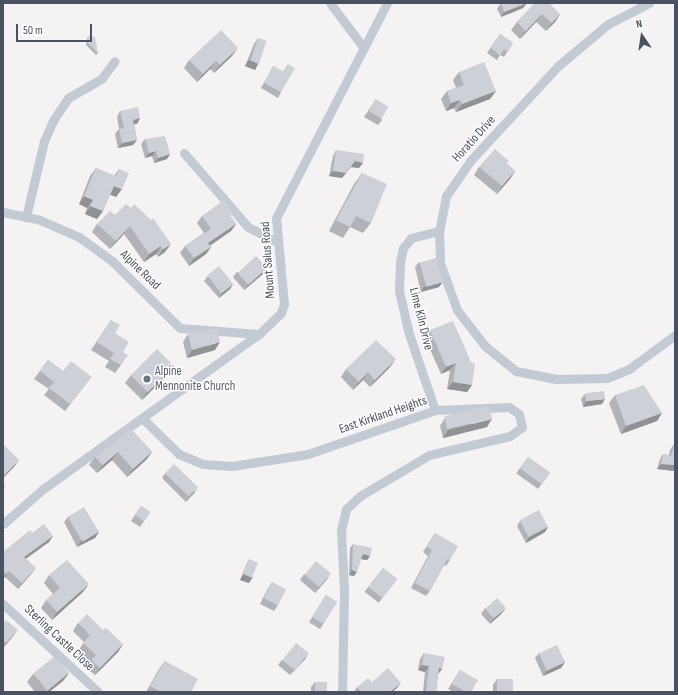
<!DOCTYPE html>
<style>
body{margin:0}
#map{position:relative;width:678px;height:695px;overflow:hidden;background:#f4f2f2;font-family:"Sofia Sans Condensed",sans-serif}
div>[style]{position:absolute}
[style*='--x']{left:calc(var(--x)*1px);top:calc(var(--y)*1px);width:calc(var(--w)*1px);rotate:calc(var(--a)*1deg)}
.street>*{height:9px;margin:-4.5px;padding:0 4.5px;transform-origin:4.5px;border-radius:4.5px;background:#c2cad4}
.wall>*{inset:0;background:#b1b3b9;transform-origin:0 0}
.shaded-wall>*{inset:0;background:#909296}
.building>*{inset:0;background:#ced0d7;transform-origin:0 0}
.dots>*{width:11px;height:11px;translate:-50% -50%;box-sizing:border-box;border:2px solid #fff;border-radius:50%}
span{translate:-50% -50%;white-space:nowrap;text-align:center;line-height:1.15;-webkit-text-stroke:3px #fff;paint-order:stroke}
.street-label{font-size:13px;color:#485261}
.worship-label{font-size:13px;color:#5b616d}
.left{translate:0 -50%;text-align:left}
.frame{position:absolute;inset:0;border:4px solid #485261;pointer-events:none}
.north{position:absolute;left:622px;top:16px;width:40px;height:40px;-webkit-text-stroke:3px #fff;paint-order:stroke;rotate:347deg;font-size:11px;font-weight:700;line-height:16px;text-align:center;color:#485261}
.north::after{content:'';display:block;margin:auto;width:14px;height:18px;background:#485261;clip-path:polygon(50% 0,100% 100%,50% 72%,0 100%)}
.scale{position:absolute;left:16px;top:24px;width:76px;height:18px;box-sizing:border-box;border:2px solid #485261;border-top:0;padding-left:5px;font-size:12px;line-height:14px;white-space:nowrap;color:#485261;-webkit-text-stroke:3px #fff;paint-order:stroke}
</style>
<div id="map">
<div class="street">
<i style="--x:330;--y:3;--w:56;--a:52.9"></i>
<i style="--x:649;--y:3;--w:46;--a:152.9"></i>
<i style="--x:608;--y:24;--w:65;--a:140"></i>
<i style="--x:558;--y:66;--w:128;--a:132.8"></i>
<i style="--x:471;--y:160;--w:44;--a:124.8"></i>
<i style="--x:446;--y:196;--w:36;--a:101"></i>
<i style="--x:439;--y:231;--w:32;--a:88"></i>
<i style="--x:440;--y:263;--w:50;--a:70.1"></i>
<i style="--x:457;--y:310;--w:46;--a:52.1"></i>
<i style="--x:485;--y:346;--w:40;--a:39"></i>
<i style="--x:516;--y:371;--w:41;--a:11.3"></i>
<i style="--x:556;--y:379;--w:51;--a:-1.1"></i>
<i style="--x:607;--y:378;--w:24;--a:-22"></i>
<i style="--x:629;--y:369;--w:57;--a:-36.5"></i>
<i style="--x:184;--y:153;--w:98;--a:49.1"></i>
<i style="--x:248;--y:227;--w:34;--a:27"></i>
<i style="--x:3;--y:212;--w:38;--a:12"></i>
<i style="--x:40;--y:220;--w:43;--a:23.6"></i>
<i style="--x:79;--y:237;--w:41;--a:36"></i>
<i style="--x:112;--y:261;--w:95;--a:44.6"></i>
<i style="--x:180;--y:328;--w:79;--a:4.3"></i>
<i style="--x:26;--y:217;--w:78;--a:-76.7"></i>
<i style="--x:44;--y:141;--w:24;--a:-66"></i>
<i style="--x:54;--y:119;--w:25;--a:-56"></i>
<i style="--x:68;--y:98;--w:39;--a:-30"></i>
<i style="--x:102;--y:78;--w:21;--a:-53"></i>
<i style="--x:435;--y:410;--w:80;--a:-108.9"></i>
<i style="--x:409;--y:334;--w:44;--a:-103.1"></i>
<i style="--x:399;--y:291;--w:29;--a:-88"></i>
<i style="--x:400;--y:262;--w:14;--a:-78"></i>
<i style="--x:403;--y:248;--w:13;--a:-51"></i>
<i style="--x:411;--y:238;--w:29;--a:-14"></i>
<i style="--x:142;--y:418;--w:52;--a:44.2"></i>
<i style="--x:179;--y:454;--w:26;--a:23"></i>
<i style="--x:203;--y:464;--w:29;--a:4"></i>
<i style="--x:232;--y:466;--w:77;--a:-9"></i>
<i style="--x:308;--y:454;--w:134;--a:-19.1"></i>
<i style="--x:435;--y:410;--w:74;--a:-2.3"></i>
<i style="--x:509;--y:407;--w:12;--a:35"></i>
<i style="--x:519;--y:414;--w:13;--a:77"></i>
<i style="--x:522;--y:427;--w:15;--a:143"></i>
<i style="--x:510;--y:436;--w:83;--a:166.8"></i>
<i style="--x:429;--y:455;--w:80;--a:149.3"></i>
<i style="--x:360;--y:496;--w:19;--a:137"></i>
<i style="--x:346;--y:509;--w:23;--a:103"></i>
<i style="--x:341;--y:531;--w:59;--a:87.1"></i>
<i style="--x:344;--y:590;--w:102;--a:91.1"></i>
<i style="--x:3;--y:524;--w:53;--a:-41.2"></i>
<i style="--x:43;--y:489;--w:266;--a:-35.7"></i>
<i style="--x:259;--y:334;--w:30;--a:-44"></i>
<i style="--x:281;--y:313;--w:9;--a:-72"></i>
<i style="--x:284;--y:304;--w:86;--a:-95.3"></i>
<i style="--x:276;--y:218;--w:242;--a:-62.7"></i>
<i style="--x:3;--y:604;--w:129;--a:42.8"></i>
</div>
<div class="wall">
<i style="clip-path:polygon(501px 3px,527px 3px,523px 8px,501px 17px,497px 9px)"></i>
<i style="clip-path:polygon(535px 3px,560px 14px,555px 22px,546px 31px,536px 22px,520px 39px,511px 30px,517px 22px)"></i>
<i style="clip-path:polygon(500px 34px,513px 43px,504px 57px,500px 55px,497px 60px,487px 53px)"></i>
<i style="clip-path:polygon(88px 36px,98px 53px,96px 55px,86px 45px,87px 39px)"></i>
<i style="clip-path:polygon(258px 38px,258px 64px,255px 70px,245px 66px,254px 44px)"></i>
<i style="clip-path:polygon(232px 56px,214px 73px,210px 69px,197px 82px,184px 68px,189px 60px)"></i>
<i style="clip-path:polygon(288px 64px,281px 92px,278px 98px,261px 88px,270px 72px,273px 66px,283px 72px)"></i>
<i style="clip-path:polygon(459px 72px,496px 91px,490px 99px,456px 112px,454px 108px,446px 111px,441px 99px,447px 91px,456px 88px,453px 80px)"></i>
<i style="clip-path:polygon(376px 99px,382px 120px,378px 125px,364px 117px)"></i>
<i style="clip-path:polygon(120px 111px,140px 118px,137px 124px,134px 124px,137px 140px,133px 145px,118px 148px,115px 134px,119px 129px,117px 117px)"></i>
<i style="clip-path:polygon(145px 139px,170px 154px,167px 159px,154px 163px,152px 156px,145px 158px,141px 144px)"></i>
<i style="clip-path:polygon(336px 150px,363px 163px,359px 168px,351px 167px,342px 178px,329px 176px,333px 156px)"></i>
<i style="clip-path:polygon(507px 164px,515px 171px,510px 179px,497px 194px,474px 175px,479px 167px)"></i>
<i style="clip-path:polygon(96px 168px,114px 176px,119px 169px,116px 197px,110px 194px,103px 211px,97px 219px,85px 214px,87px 208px,79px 204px,90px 176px)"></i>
<i style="clip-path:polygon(362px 173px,371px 223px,363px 233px,350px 227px,343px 238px,329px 231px,354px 184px)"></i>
<i style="clip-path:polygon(135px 205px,165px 252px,158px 257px,156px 254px,144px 262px,124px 234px,110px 249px,92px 232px,97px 224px,115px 215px,131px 208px)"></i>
<i style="clip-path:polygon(202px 216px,231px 217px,236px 224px,231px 231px,210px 246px,211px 247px,206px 254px,189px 266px,180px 253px,185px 246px,204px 233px,197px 223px)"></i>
<i style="clip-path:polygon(419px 262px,439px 287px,421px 292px,415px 267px)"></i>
<i style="clip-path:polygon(237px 272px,263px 274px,244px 290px,233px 277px)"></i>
<i style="clip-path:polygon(208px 276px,233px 284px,230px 289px,219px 298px,204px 281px)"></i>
<i style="clip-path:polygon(111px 320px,115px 333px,123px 352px,121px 365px,115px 373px,105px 367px,109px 361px,91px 350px)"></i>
<i style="clip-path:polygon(430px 330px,472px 385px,467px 392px,447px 389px,450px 370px,441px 374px,425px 338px)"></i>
<i style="clip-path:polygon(188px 334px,215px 350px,187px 358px,183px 342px)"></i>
<i style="clip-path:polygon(48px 360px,63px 371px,86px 384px,65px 411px,44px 395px,49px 389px,34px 379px)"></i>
<i style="clip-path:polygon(174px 366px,168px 374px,142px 400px,125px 383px,131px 375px)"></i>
<i style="clip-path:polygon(390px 367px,370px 387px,363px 380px,353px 390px,341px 377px,346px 369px)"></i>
<i style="clip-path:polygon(585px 394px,602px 404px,583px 407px,581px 399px)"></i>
<i style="clip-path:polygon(615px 395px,662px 413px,657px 421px,621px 434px,609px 403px)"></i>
<i style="clip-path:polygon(445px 418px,487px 427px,443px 438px,440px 426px)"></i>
<i style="clip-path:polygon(131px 429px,152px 452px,146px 460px,127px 477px,112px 460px,97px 473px,89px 465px,95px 457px)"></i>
<i style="clip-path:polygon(674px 444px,675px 471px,657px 469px,660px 459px,663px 454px,669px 455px,670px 450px)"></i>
<i style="left:528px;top:457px;width:27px;height:20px;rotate:36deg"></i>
<i style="clip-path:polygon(165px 473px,195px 492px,186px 502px,162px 478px)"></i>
<i style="left:141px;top:506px;width:11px;height:18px;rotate:34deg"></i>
<i style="clip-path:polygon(68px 517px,99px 532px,95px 538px,77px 547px,64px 522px)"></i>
<i style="clip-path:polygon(520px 521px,548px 527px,545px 532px,526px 543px,517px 526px)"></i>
<i style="clip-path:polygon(32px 533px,53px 536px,49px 542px,26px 559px,36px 568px,31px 574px,18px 589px,5px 577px,3px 579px,3px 552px)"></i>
<i style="clip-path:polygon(435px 533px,450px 560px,446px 566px,444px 565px,430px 591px,426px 596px,411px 588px,428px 556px,423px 552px)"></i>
<i style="clip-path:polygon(353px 544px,370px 556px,367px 560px,361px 559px,354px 576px,349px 575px,350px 548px)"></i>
<i style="clip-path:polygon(249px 559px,249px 583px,240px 580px,246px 565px)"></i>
<i style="left:383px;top:568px;width:18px;height:30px;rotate:38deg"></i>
<i style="clip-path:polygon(304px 574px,327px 579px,315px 593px,300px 580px)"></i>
<i style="clip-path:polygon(49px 575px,83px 592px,52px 620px,41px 608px,46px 600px,53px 594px,44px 583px)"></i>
<i style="clip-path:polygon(272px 582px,278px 605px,274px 611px,260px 604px,268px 588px)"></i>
<i style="left:326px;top:595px;width:13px;height:32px;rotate:32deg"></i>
<i style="clip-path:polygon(485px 608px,502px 613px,490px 624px,481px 614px)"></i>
<i style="clip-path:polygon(78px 623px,103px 630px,123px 644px,118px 652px,95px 675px,86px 668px,90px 662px,78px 651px,84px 642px,73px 631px)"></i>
<i style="clip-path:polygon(3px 624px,14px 635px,3px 648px)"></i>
<i style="clip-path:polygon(424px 653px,442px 669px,438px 674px,436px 692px,423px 692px,425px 672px,418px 670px,420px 659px)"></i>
<i style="clip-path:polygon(539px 653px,565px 662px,561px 668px,543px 676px,535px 658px)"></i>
<i style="clip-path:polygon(305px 659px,290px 675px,278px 665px,282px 660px)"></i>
<i style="clip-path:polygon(165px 661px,191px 692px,146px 692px,159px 669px)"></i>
<i style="clip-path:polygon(460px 670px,471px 692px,453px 692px,448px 689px)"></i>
<i style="clip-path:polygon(69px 673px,63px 681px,49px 692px,35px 692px,27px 682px,33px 674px)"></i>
<i style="clip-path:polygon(497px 679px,514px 692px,493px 692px,493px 685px)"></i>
<i style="clip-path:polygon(315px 682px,327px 692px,311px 692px,311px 687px)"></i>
<i style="clip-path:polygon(372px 682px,397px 688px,392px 692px,354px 692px,357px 687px)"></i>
</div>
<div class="shaded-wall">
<i style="clip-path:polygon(527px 3px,523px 8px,501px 17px,504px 12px)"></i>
<i style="clip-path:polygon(542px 14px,536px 22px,520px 39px,526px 31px)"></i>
<i style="clip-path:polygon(560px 14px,555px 22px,546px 31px,552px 23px)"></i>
<i style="clip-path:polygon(238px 48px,232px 56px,214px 73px,220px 65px)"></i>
<i style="clip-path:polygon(249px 60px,258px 64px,255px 70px,245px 66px)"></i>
<i style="clip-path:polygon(216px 61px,210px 69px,197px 82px,203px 74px)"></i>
<i style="clip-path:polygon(496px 91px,490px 99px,456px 112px,462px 104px)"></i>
<i style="clip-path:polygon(460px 100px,454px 108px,446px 111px,451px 103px)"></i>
<i style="clip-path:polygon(140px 118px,137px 124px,129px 125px,133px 120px)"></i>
<i style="clip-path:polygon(137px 140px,133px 145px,118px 148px,122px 143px)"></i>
<i style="clip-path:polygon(156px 151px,152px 156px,145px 158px,149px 153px)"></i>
<i style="clip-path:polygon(170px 154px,167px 159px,154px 163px,158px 158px)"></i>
<i style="clip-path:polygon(355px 161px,363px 163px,359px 168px,351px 167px,342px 178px,329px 176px,333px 171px)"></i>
<i style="clip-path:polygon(515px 171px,510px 179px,497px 194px,502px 186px)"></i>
<i style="clip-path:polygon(114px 186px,122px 189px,116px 197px,108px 194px)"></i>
<i style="clip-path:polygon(84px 196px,93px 200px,87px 208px,79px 204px)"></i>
<i style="clip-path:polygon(90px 206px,103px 211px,97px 219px,85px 214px)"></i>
<i style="clip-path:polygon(236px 224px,231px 231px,203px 250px,208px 243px)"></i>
<i style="clip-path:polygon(130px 226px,124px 234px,110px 249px,116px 241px)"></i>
<i style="clip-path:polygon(171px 244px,165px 252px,158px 257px,163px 249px)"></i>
<i style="clip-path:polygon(161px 246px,156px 254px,144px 262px,149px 254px)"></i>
<i style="clip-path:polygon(211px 247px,206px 254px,189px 266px,194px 258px)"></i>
<i style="clip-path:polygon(267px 268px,263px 274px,244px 290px,248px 285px)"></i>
<i style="clip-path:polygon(443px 282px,439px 287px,421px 292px,424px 287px)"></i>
<i style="clip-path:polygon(233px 284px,230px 289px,219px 298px,222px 293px)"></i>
<i style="clip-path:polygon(220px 342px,215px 350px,187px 358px,192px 350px)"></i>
<i style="clip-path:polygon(396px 359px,390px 367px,370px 387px,375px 380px)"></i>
<i style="clip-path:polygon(456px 363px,450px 370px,441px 374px,446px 367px)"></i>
<i style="clip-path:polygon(174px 366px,168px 374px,142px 400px,147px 392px)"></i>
<i style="clip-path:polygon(368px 372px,363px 380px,353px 390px,359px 382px)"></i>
<i style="clip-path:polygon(453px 382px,472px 385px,467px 392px,447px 389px)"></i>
<i style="clip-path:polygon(605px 399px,602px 404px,583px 407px,586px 401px)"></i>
<i style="clip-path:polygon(662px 413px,657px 421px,621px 434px,626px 426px)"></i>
<i style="clip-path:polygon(492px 419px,487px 427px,443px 438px,448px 430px)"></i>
<i style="clip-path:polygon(118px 452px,112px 460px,97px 473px,103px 465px)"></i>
<i style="clip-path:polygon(152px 452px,146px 460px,127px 477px,133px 469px)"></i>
<i style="clip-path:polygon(19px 460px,14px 467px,3px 478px,3px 476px)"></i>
<i style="clip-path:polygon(661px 464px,675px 465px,675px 471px,657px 469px)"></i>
<i style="clip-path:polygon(198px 487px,195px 492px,186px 502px)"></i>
<i style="clip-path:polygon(548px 527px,545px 532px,526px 543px,529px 537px)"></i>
<i style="clip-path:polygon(99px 532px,95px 538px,77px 547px,81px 541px)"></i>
<i style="clip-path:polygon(53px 536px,49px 542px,19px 563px,24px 557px)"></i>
<i style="clip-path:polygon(363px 554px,370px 556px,367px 560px,360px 559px)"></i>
<i style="clip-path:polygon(36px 568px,31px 574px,18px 589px,22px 583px)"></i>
<i style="clip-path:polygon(352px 570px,357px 572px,354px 576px,349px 575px)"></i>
<i style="clip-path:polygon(9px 571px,5px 577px,3px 579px,6px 574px)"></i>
<i style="clip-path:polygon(331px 573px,327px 579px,315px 593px,319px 587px)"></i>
<i style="clip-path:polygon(244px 574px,253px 577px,249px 583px,240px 580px)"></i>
<i style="clip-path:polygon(89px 584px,83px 592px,52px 620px,57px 612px)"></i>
<i style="clip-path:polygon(506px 608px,502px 613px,490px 624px,494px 618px)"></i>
<i style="clip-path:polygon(18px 630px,14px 635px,3px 648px,6px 643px)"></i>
<i style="clip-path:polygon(123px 644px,118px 652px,95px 675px,100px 668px)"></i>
<i style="clip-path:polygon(309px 653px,305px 659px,290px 675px,294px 670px)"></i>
<i style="clip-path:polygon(565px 662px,561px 668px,543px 676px,547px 670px)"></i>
<i style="clip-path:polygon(422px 665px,429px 666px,425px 672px,418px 670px)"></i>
<i style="clip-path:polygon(439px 668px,442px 669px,438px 674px,435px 674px)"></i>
<i style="clip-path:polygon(69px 673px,63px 681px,49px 692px,46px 692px)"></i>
<i style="clip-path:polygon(401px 683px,397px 688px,392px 692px,390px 692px)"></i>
</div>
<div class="building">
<i style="clip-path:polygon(501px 3px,527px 3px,504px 12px)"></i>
<i style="clip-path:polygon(535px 3px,549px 3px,560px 14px,552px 23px,542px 14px,526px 31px,517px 22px)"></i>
<i style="clip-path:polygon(221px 30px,238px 48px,220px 65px,216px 61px,203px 74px,189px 60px)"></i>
<i style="clip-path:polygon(500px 34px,513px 43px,508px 52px,504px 49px,500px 55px,491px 48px)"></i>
<i style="clip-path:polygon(88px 36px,95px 37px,98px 53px,87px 42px)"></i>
<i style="left:258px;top:38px;width:9px;height:24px;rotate:18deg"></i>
<i style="clip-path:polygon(484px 62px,496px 91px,462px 104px,460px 100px,451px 103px,447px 91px,464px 85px,459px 72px)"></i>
<i style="clip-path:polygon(288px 64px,295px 68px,281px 92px,264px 83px,273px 66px,284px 72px)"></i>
<i style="left:376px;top:99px;width:15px;height:14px;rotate:32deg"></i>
<i style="clip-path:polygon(138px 107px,140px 118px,133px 120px,137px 140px,122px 143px,119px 129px,124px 128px,120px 111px)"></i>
<i style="clip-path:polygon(165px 136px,170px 154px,158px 158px,156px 151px,149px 153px,145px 139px)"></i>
<i style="clip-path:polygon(495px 149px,509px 161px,506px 164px,515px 171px,502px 186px,479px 167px)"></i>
<i style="clip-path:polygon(336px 150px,364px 154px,363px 163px,355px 161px,346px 173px,333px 171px)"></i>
<i style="clip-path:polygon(96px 168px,116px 176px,119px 169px,129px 173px,122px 189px,114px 186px,103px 211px,90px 206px,93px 200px,84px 196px)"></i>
<i style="clip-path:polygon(362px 173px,387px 184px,371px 223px,356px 216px,350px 227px,336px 220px)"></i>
<i style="clip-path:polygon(224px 200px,233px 214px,230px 216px,236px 224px,208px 243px,211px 247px,194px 258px,185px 246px,211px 229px,202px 216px)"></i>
<i style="clip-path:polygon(126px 204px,131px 208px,135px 205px,151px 220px,153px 218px,171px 244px,163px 249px,161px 246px,149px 254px,130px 226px,116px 241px,97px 224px,110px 211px,115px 215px)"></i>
<i style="left:256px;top:256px;width:16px;height:25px;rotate:47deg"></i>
<i style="left:436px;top:258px;width:25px;height:17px;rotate:74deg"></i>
<i style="left:219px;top:266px;width:23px;height:15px;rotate:52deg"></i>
<i style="clip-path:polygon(111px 320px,120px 325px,115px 333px,129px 342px,123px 352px,128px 355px,121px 365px,110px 359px,114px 353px,97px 342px)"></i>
<i style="clip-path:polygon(453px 321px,471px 362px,475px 364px,472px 385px,453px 382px,456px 363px,446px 367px,430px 330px)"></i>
<i style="clip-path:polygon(217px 328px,220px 342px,192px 350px,188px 334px)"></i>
<i style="clip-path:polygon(376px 340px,396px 359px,375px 380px,368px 372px,359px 382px,346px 369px)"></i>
<i style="left:157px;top:349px;width:24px;height:37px;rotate:45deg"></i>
<i style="clip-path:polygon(48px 360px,63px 371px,71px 361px,92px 377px,70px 404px,49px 388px,54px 382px,40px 371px)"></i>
<i style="clip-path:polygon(644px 385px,662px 413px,626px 426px,615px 395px)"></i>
<i style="left:604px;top:391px;width:8px;height:19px;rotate:83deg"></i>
<i style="left:489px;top:406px;width:13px;height:46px;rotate:77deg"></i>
<i style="clip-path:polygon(131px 429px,152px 452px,133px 469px,118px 452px,103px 465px,95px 457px)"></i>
<i style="clip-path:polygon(3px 444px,19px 460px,3px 476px)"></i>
<i style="clip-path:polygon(674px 444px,675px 445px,675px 465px,661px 464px,663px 454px,671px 456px)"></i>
<i style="left:528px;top:457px;width:27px;height:14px;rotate:36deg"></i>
<i style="left:174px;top:464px;width:33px;height:13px;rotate:44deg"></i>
<i style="clip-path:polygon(3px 484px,6px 486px,3px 488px)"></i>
<i style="left:141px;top:506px;width:11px;height:11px;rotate:34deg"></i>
<i style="left:84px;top:507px;width:29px;height:19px;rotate:59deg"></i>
<i style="left:539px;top:510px;width:19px;height:22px;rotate:62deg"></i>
<i style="clip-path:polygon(44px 524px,53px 536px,24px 557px,36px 568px,22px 583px,9px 571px,6px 574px,3px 571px,3px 552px,30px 530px,32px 533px)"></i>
<i style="clip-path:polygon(435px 533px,458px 546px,450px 560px,447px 559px,430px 591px,415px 583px,432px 550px,427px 547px)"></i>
<i style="clip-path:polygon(353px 544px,372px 548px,370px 556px,363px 554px,357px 572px,352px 570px)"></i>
<i style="left:249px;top:559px;width:10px;height:16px;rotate:24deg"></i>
<i style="clip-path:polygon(67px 560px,89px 584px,57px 612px,46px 600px,60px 588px,49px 575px)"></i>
<i style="left:316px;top:561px;width:19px;height:18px;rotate:39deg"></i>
<i style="left:383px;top:568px;width:18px;height:24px;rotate:38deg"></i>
<i style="left:272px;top:582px;width:16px;height:18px;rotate:27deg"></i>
<i style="left:326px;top:595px;width:13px;height:26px;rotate:32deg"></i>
<i style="left:497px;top:598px;width:13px;height:16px;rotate:48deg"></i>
<i style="clip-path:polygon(87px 614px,103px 630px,106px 628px,123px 644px,100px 668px,91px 660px,96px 655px,83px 643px,90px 635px,78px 623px)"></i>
<i style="clip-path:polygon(6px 620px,18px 630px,6px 643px,3px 640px,3px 624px)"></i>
<i style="left:296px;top:643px;width:16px;height:22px;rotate:38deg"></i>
<i style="left:557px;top:645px;width:19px;height:20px;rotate:65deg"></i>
<i style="clip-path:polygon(424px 653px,445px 657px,442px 669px,439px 668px,436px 692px,426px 692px,429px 666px,422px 665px)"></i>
<i style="left:55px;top:656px;width:22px;height:28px;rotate:51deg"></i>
<i style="clip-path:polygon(165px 661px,198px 679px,191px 692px,161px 692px,150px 686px)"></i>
<i style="clip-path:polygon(388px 668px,401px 683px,390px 692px,361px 692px,357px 687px,368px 678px,372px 682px)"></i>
<i style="clip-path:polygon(460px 670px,478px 680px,471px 692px,466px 692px,452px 684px)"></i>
<i style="left:497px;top:679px;width:16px;height:13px"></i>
<i style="left:315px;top:682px;width:12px;height:10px"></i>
</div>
<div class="dots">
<i style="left:147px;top:379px;background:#6b7280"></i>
</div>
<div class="street-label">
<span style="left:474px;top:139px;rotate:-48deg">Horatio Drive</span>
<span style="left:268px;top:260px;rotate:-94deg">Mount Salus Road</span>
<span style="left:140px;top:270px;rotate:44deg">Alpine Road</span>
<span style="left:421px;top:319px;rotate:76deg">Lime Kiln Drive</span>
<span style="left:383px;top:415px;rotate:-19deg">East Kirkland Heights</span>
<span style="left:59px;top:638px;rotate:43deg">Sterling Castle Close</span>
</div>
<div class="worship-label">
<span class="left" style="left:155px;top:379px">Alpine<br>Mennonite Church</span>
</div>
<div class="frame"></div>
<div class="north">N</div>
<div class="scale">50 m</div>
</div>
